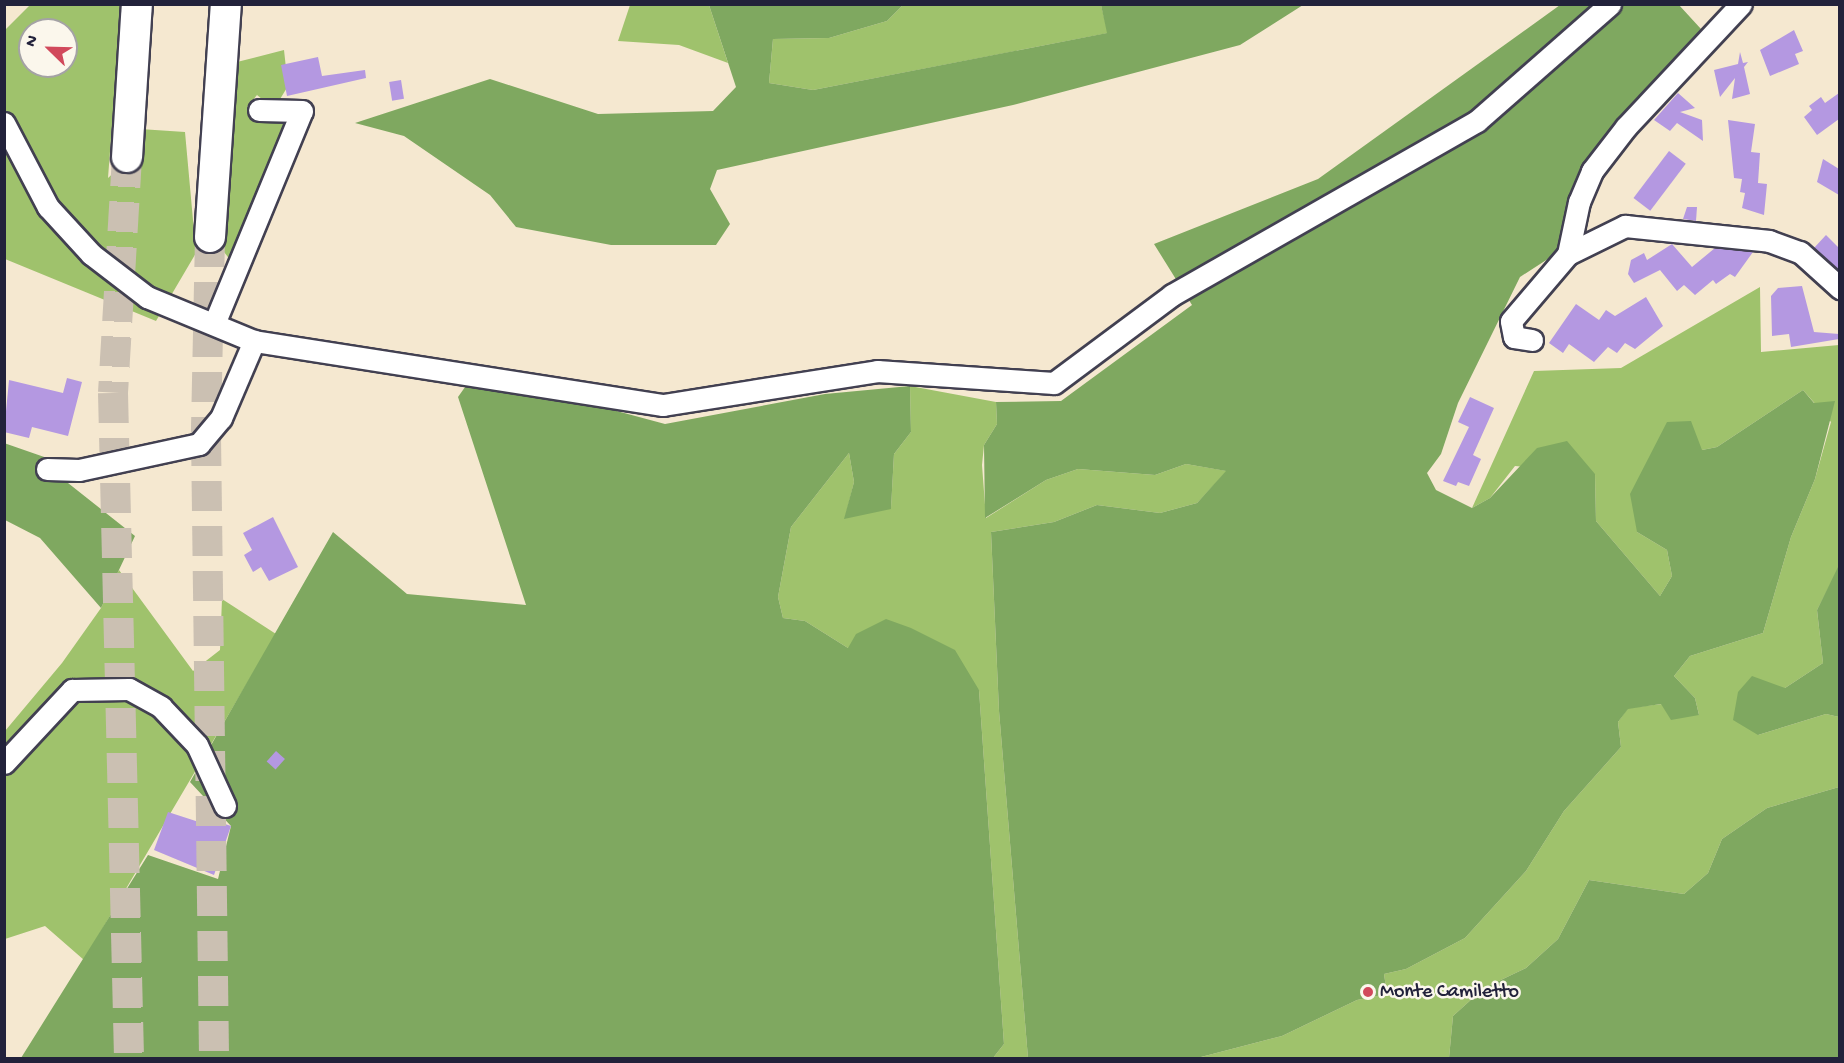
<!DOCTYPE html>
<style>
body{margin:0}
#map{position:relative;width:1844px;height:1063px;overflow:hidden;background:#f5e8d0;font-family:"Gochi Hand",sans-serif}
div>[style]{position:absolute}
[style*='--x']{left:calc(var(--x)*1px);top:calc(var(--y)*1px);width:calc(var(--w)*1px);rotate:calc(var(--a)*1deg)}
.green>*{inset:0;background:#9fc26c}
.forest>*{inset:0;background:#7fa860}
.building>*{inset:0;background:#b498e1;transform-origin:0 0}
.highway-tunnel>*{height:30px;margin-top:-15px;transform-origin:0;background:repeating-linear-gradient(90deg,#cbc0b2 0 30px,transparent 0 45px)}
.roads{filter:drop-shadow(2px 0 #424051) drop-shadow(-2px 0 #424051) drop-shadow(0 2px #424051) drop-shadow(0 -2px #424051)}
.minor>*{height:21px;margin:-10.5px;padding:0 10.5px;transform-origin:10.5px;border-radius:10.5px;background:#fff}
.highway>*{height:30px;margin:-15px;padding:0 15px;transform-origin:15px;border-radius:15px;background:#fff}
.dots>*{width:16px;height:16px;translate:-50% -50%;box-sizing:border-box;border:3px solid #fbf7ec;border-radius:50%}
span{translate:-50% -50%;white-space:nowrap;text-align:center;line-height:1.15;-webkit-text-stroke:5px #fbf7ec;paint-order:stroke}
.poi-label{font-size:20px;color:#22223b}
.left{translate:0 -50%;text-align:left}
.frame{position:absolute;inset:0;border:6px solid #22223b;pointer-events:none}
.north{position:absolute;left:18px;top:18px;width:60px;height:60px;box-sizing:border-box;background:#fbf7ec;border:2px solid #a4a2a5;border-radius:50%;rotate:293deg;font-size:16px;font-weight:700;line-height:24px;text-align:center;color:#22223b}
.north::after{content:'';display:block;margin:auto;width:21px;height:27px;background:#d1495b;clip-path:polygon(50% 0,100% 100%,50% 72%,0 100%)}
</style>
<div id="map">
<div class="green">
<i style="clip-path:polygon(evenodd,30px 5px,121px 5px,108px 178px,139px 150px,140px 129px,185px 132px,196px 253px,156px 321px,5px 259px,4px 31px,30px 5px,30px 30px,66px 30px,66px 66px,30px 66px,30px 30px)"></i>
<i style="clip-path:polygon(630px 5px,709px 5px,728px 63px,679px 45px,618px 41px)"></i>
<i style="clip-path:polygon(903px 5px,1101px 5px,1108px 33px,813px 90px,769px 83px,773px 39px,829px 38px,887px 21px)"></i>
<i style="clip-path:polygon(284px 50px,288px 86px,274px 109px,257px 95px,247px 107px,259px 119px,282px 117px,289px 134px,231px 261px,224px 252px,237px 62px)"></i>
<i style="clip-path:polygon(1760px 287px,1761px 352px,1839px 345px,1840px 565px,1817px 610px,1823px 663px,1785px 688px,1758px 735px,1826px 714px,1839px 717px,1839px 787px,1767px 808px,1722px 839px,1708px 873px,1684px 894px,1589px 880px,1558px 939px,1526px 968px,1484px 988px,1453px 1016px,1449px 1058px,1150px 1058px,1201px 1057px,1282px 1036px,1357px 1000px,1387px 994px,1384px 974px,1406px 969px,1465px 938px,1526px 871px,1564px 811px,1621px 747px,1618px 722px,1628px 708px,1662px 704px,1699px 715px,1695px 698px,1674px 676px,1690px 656px,1763px 633px,1791px 537px,1815px 479px,1831px 422px,1803px 390px,1717px 447px,1702px 450px,1637px 532px,1667px 550px,1672px 576px,1660px 596px,1596px 521px,1595px 474px,1515px 466px,1490px 498px,1472px 508px,1534px 371px,1621px 368px)"></i>
<i style="clip-path:polygon(910px 386px,996px 402px,997px 424px,984px 445px,982px 465px,986px 518px,1046px 480px,1078px 469px,1155px 475px,1186px 464px,1227px 471px,1197px 503px,1160px 513px,1097px 505px,1054px 522px,991px 532px,999px 711px,1028px 1058px,993px 1058px,1004px 1044px,979px 690px,848px 648px,805px 621px,783px 618px,778px 597px,791px 527px,849px 453px,854px 482px,845px 518px,891px 508px,894px 454px,911px 432px)"></i>
<i style="clip-path:polygon(119px 570px,193px 671px,220px 650px,222px 599px,276px 634px,84px 960px,45px 926px,5px 939px,5px 731px,62px 663px,101px 608px)"></i>
</div>
<div class="forest">
<i style="clip-path:polygon(709px 5px,903px 5px,887px 21px,829px 38px,773px 39px,769px 83px,813px 90px,1107px 33px,1101px 5px,1303px 5px,1240px 45px,1013px 105px,717px 170px,710px 189px,730px 224px,716px 245px,611px 245px,516px 227px,490px 195px,404px 136px,355px 123px,490px 79px,598px 114px,713px 111px,736px 87px)"></i>
<i style="clip-path:polygon(1560px 5px,1679px 5px,1701px 29px,1588px 170px,1557px 253px,1520px 277px,1458px 403px,1441px 454px,1427px 473px,1436px 490px,1472px 508px,1490px 498px,1537px 448px,1567px 441px,1595px 474px,1596px 521px,1660px 596px,1672px 576px,1667px 550px,1637px 532px,1630px 494px,1667px 422px,1691px 421px,1702px 450px,1717px 447px,1803px 390px,1814px 403px,1835px 401px,1815px 479px,1791px 537px,1763px 633px,1690px 656px,1674px 676px,1695px 698px,1699px 715px,1671px 720px,1661px 704px,1628px 709px,1618px 722px,1621px 747px,1564px 811px,1526px 871px,1465px 938px,1406px 969px,1384px 974px,1387px 994px,1357px 1000px,1282px 1036px,1201px 1057px,1028px 1058px,999px 711px,991px 532px,1054px 522px,1097px 505px,1160px 513px,1197px 503px,1226px 471px,1186px 464px,1155px 475px,1078px 469px,1046px 480px,985px 518px,984px 445px,997px 424px,996px 402px,1061px 401px,1192px 305px,1154px 244px,1318px 179px)"></i>
<i style="clip-path:polygon(475px 373px,665px 424px,825px 394px,910px 386px,911px 432px,894px 454px,891px 509px,844px 519px,854px 482px,849px 453px,791px 527px,778px 597px,783px 618px,805px 621px,848px 648px,856px 634px,886px 619px,911px 628px,955px 650px,979px 690px,1004px 1044px,993px 1058px,21px 1058px,148px 855px,218px 879px,231px 826px,190px 782px,333px 532px,407px 594px,526px 605px,458px 397px)"></i>
<i style="clip-path:polygon(4px 443px,50px 459px,68px 483px,135px 536px,101px 608px,40px 538px,5px 520px)"></i>
<i style="clip-path:polygon(1839px 565px,1839px 717px,1826px 714px,1758px 735px,1733px 720px,1738px 692px,1752px 676px,1785px 688px,1823px 663px,1817px 610px)"></i>
<i style="clip-path:polygon(1839px 787px,1839px 1058px,1449px 1058px,1453px 1016px,1484px 988px,1526px 968px,1558px 939px,1589px 880px,1684px 894px,1708px 873px,1722px 839px,1767px 808px)"></i>
</div>
<div class="building">
<i style="clip-path:polygon(1794px 30px,1803px 51px,1795px 54px,1799px 64px,1770px 76px,1760px 50px)"></i>
<i style="clip-path:polygon(1740px 52px,1743px 63px,1748px 62px,1744px 67px,1750px 94px,1732px 99px,1735px 78px,1720px 97px,1714px 70px,1738px 64px)"></i>
<i style="clip-path:polygon(318px 57px,322px 76px,365px 70px,366px 78px,287px 96px,281px 65px)"></i>
<i style="left:401px;top:80px;width:19px;height:12px;rotate:81deg"></i>
<i style="clip-path:polygon(1678px 93px,1695px 108px,1680px 112px,1702px 120px,1703px 141px,1677px 123px,1670px 131px,1654px 120px)"></i>
<i style="clip-path:polygon(1839px 93px,1839px 119px,1817px 135px,1804px 117px,1812px 110px,1809px 106px,1821px 97px,1825px 103px)"></i>
<i style="clip-path:polygon(1728px 120px,1755px 124px,1751px 152px,1760px 153px,1758px 183px,1767px 184px,1764px 215px,1742px 208px,1745px 193px,1740px 192px,1742px 179px,1734px 178px)"></i>
<i style="left:1669px;top:151px;width:21px;height:59px;rotate:37deg"></i>
<i style="clip-path:polygon(1823px 159px,1839px 169px,1839px 195px,1817px 182px)"></i>
<i style="clip-path:polygon(1687px 207px,1697px 207px,1696px 221px,1683px 219px)"></i>
<i style="clip-path:polygon(1826px 235px,1839px 248px,1839px 270px,1814px 248px)"></i>
<i style="clip-path:polygon(1672px 244px,1692px 267px,1715px 248px,1753px 252px,1735px 277px,1730px 274px,1716px 284px,1713px 280px,1695px 295px,1684px 285px,1677px 291px,1660px 270px,1634px 283px,1628px 274px,1631px 260px,1644px 253px,1647px 260px)"></i>
<i style="clip-path:polygon(1802px 286px,1814px 332px,1839px 334px,1839px 339px,1791px 347px,1789px 334px,1772px 336px,1771px 296px,1778px 288px)"></i>
<i style="clip-path:polygon(1646px 297px,1663px 326px,1635px 349px,1625px 343px,1617px 353px,1608px 347px,1594px 362px,1569px 344px,1563px 353px,1549px 343px,1576px 304px,1599px 320px,1606px 310px,1615px 316px)"></i>
<i style="clip-path:polygon(67px 378px,82px 382px,68px 436px,32px 427px,29px 438px,4px 432px,9px 380px,63px 393px)"></i>
<i style="clip-path:polygon(1470px 397px,1494px 408px,1473px 455px,1481px 459px,1469px 486px,1458px 482px,1456px 486px,1443px 481px,1469px 427px,1458px 422px)"></i>
<i style="clip-path:polygon(273px 517px,298px 567px,269px 581px,261px 567px,253px 572px,244px 555px,252px 550px,243px 533px)"></i>
<i style="left:276px;top:751px;width:12px;height:14px;rotate:42deg"></i>
<i style="clip-path:polygon(168px 812px,205px 824px,207px 818px,231px 826px,214px 875px,154px 850px)"></i>
</div>
<div class="highway-tunnel">
<i style="--x:127;--y:157;--w:236;--a:93.4"></i>
<i style="--x:113;--y:393;--w:665;--a:88.62"></i>
<i style="--x:210;--y:237;--w:199;--a:91.2"></i>
<i style="--x:206;--y:436;--w:622;--a:89.26"></i>
</div>
<div class="roads">
<div class="minor">
<i style="--x:4;--y:123;--w:95;--a:62.4"></i>
<i style="--x:48;--y:207;--w:64;--a:47.5"></i>
<i style="--x:91;--y:254;--w:71;--a:37.5"></i>
<i style="--x:147;--y:297;--w:116;--a:22.4"></i>
<i style="--x:254;--y:341;--w:414;--a:8.9"></i>
<i style="--x:663;--y:405;--w:217;--a:-9"></i>
<i style="--x:877;--y:371;--w:177;--a:3.9"></i>
<i style="--x:1054;--y:383;--w:147;--a:-36.7"></i>
<i style="--x:1172;--y:295;--w:351;--a:-29.7"></i>
<i style="--x:1477;--y:121;--w:177;--a:-41.3"></i>
<i style="--x:1568;--y:254;--w:53;--a:-78.1"></i>
<i style="--x:1579;--y:202;--w:34;--a:-67"></i>
<i style="--x:1592;--y:171;--w:56;--a:-52.3"></i>
<i style="--x:1626;--y:127;--w:168;--a:-46.9"></i>
<i style="--x:214;--y:324;--w:230;--a:-67.6"></i>
<i style="--x:302;--y:111;--w:43;--a:-178.7"></i>
<i style="--x:1532;--y:340;--w:18;--a:-171"></i>
<i style="--x:1514;--y:337;--w:16;--a:-101"></i>
<i style="--x:1511;--y:321;--w:88;--a:-49.6"></i>
<i style="--x:1568;--y:254;--w:64;--a:-26.2"></i>
<i style="--x:1625;--y:226;--w:145;--a:5.9"></i>
<i style="--x:1769;--y:241;--w:33;--a:20"></i>
<i style="--x:1800;--y:252;--w:54;--a:42"></i>
<i style="--x:47;--y:469;--w:32;--a:2"></i>
<i style="--x:79;--y:470;--w:123;--a:-12.2"></i>
<i style="--x:199;--y:444;--w:34;--a:-50"></i>
<i style="--x:221;--y:418;--w:84;--a:-66.8"></i>
<i style="--x:4;--y:763;--w:100;--a:-47"></i>
<i style="--x:72;--y:690;--w:57;--a:-1"></i>
<i style="--x:129;--y:689;--w:37;--a:29"></i>
<i style="--x:161;--y:707;--w:52;--a:46.5"></i>
<i style="--x:197;--y:745;--w:67;--a:65.3"></i>
</div>
<div class="highway">
<i style="--x:127;--y:157;--w:153;--a:-86.3"></i>
<i style="--x:210;--y:237;--w:234;--a:-86.1"></i>
</div>
</div>
<div class="dots">
<i style="left:1368px;top:992px;background:#d1495b"></i>
</div>
<div class="poi-label">
<span class="left" style="left:1380px;top:992px">Monte Camiletto</span>
</div>
<div class="frame"></div>
<div class="north">N</div>
</div>
